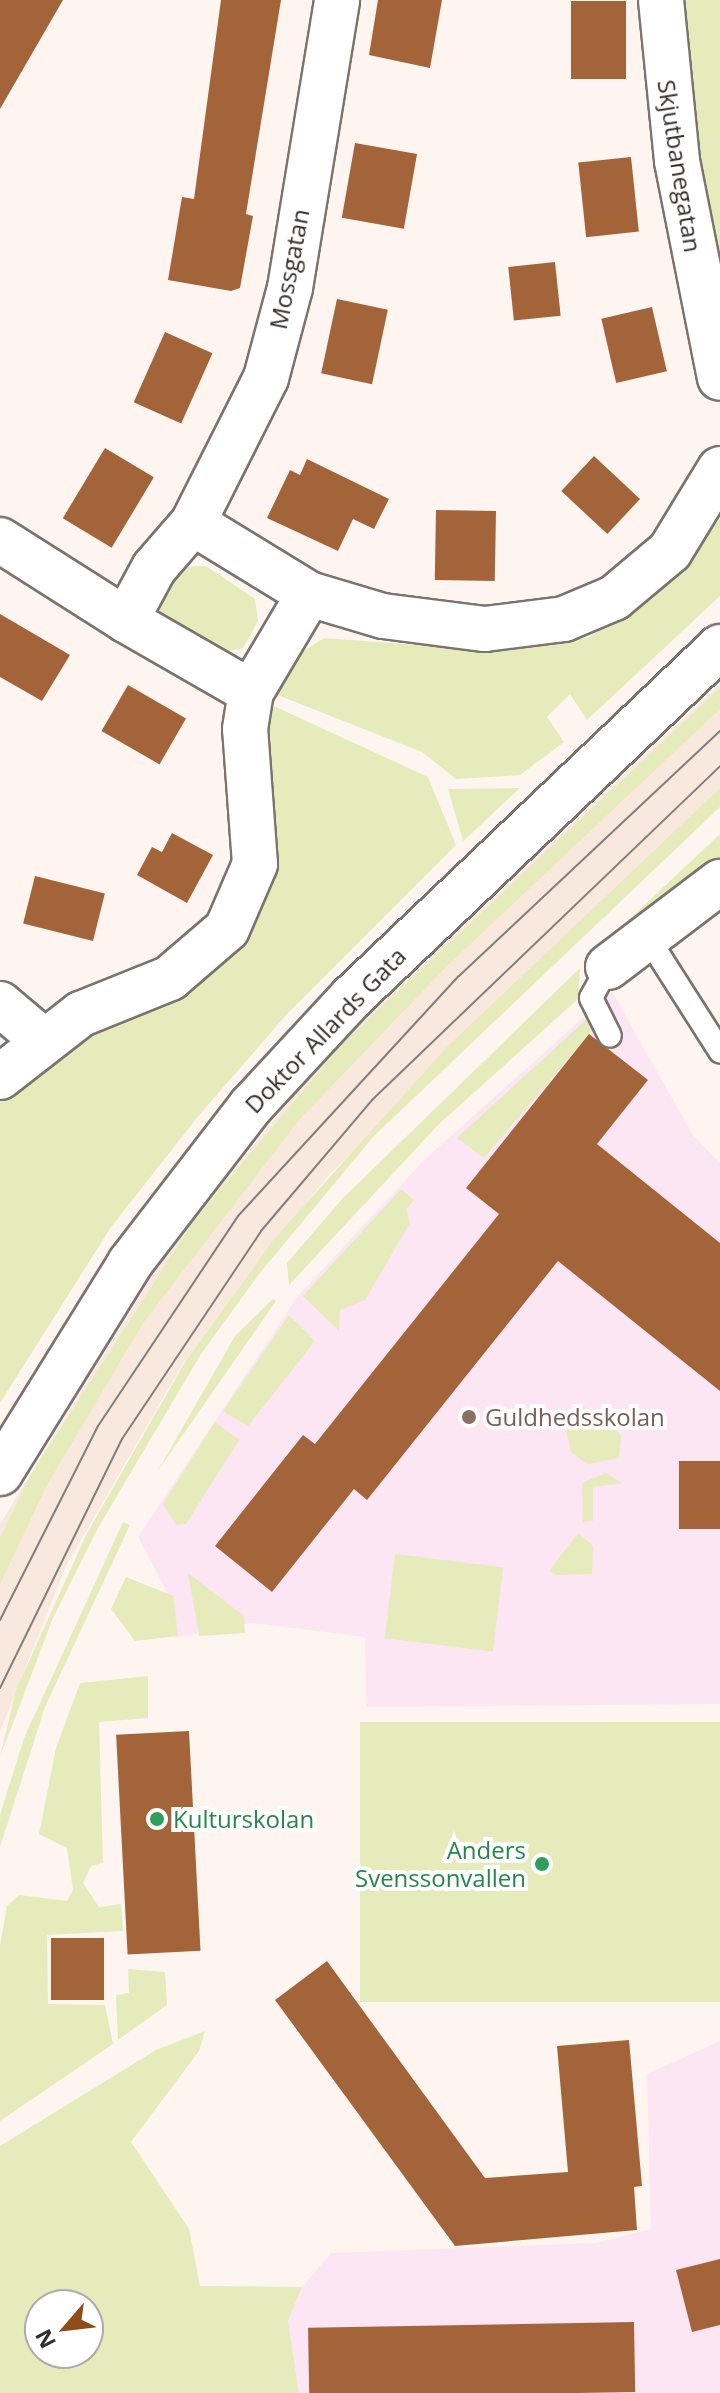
<!DOCTYPE html>
<style>
body{margin:0}
#map{position:relative;width:720px;height:2393px;overflow:hidden;background:#fef5f0;font-family:"Open Sans",sans-serif}
div>[style]{position:absolute}
[style*='--x']{left:calc(var(--x)*1px);top:calc(var(--y)*1px);width:calc(var(--w)*1px);rotate:calc(var(--a)*1deg)}
.built>*{inset:0;background:#f8e8de}
.education>*{inset:0;background:#fce6f3}
.green>*{inset:0;background:#e6ebbb;transform-origin:0 0}
.building>*{inset:0;background:#a46439;transform-origin:0 0}
.roads{filter:drop-shadow(2px 0 #7a736e) drop-shadow(-2px 0 #7a736e) drop-shadow(0 2px #7a736e) drop-shadow(0 -2px #7a736e)}
.lane>*{height:22px;margin:-11px;padding:0 11px;transform-origin:11px;border-radius:11px;background:#fff}
.street>*{height:44px;margin:-22px;padding:0 22px;transform-origin:22px;border-radius:22px;background:#fff}
.secondary>*{height:44px;margin:-22px;padding:0 22px;transform-origin:22px;border-radius:22px;background:#fff}
.tram>*{height:2px;margin:-1px;padding:0 1px;transform-origin:1px;border-radius:1px;background:#837e7b}
.dots>*{width:22px;height:22px;translate:-50% -50%;box-sizing:border-box;border:4px solid #fff;border-radius:50%}
span{translate:-50% -50%;white-space:nowrap;text-align:center;line-height:1.15;-webkit-text-stroke:8px #fff;paint-order:stroke}
.street-label{font-size:24px;color:#312e2c}
.education-label{font-size:24px;color:#785e54}
.left{translate:0 -50%;text-align:left}
.leisure-label{font-size:24px;color:#27864d}
.right{translate:-100% -50%;text-align:right}
.north{position:absolute;left:24px;top:2289px;width:80px;height:80px;box-sizing:border-box;background:#fff;border:2px solid #adabab;border-radius:50%;rotate:242deg;font-size:22px;font-weight:700;line-height:32px;text-align:center;color:#312e2c}
.north::after{content:'';display:block;margin:auto;width:28px;height:36px;background:#8e4d18;clip-path:polygon(50% 0,100% 100%,50% 72%,0 100%)}
</style>
<div id="map">
<div class="built">
<i style="clip-path:polygon(720px 684px,720px 799px,330px 1174px,252px 1269px,181px 1367px,66px 1566px,0 1732px,0 1524px,165px 1255px,326px 1056px)"></i>
</div>
<div class="education">
<i style="clip-path:polygon(612px 992px,693px 1135px,720px 1163px,720px 1704px,366px 1707px,365px 1637px,251px 1623px,175px 1638px,169px 1596px,138px 1537px,297px 1297px,425px 1159px)"></i>
<i style="clip-path:polygon(720px 2041px,720px 2393px,299px 2393px,288px 2321px,302px 2287px,331px 2253px,596px 2243px,651px 2229px,647px 2074px)"></i>
</div>
<div class="green">
<i style="clip-path:polygon(685px 0,720px 0,720px 255px,694px 169px,684px 100px)"></i>
<i style="clip-path:polygon(720px 519px,720px 596px,587px 720px,570px 694px,547px 717px,564px 742px,520px 775px,456px 779px,422px 752px,270px 692px,289px 660px,324px 638px,485px 650px,587px 638px,652px 599px)"></i>
<i style="clip-path:polygon(206px 566px,255px 599px,258px 621px,243px 648px,218px 653px,160px 615px,161px 585px,180px 567px)"></i>
<i style="clip-path:polygon(720px 688px,720px 709px,446px 967px,299px 1120px,143px 1323px,47px 1485px,0 1584px,0 1538px,30px 1476px,193px 1222px,344px 1042px)"></i>
<i style="clip-path:polygon(265px 702px,428px 777px,456px 845px,287px 1014px,200px 1114px,111px 1227px,0 1403px,0 1083px,240px 929px)"></i>
<i style="clip-path:polygon(520px 788px,473px 832px,463px 841px,448px 789px)"></i>
<i style="clip-path:polygon(720px 788px,720px 807px,374px 1136px,259px 1274px,201px 1354px,98px 1528px,53px 1618px,0 1757px,16px 1690px,86px 1535px,185px 1362px,274px 1239px,447px 1047px)"></i>
<i style="clip-path:polygon(720px 834px,720px 862px,621px 927px)"></i>
<i style="clip-path:polygon(580px 968px,578px 999px,439px 1124px,289px 1285px,287px 1263px,343px 1198px)"></i>
<i style="clip-path:polygon(588px 1018px,592px 1031px,484px 1158px,457px 1138px)"></i>
<i style="clip-path:polygon(401px 1189px,414px 1200px,406px 1209px,410px 1223px,365px 1300px,340px 1310px,339px 1331px,303px 1296px)"></i>
<i style="clip-path:polygon(273px 1299px,276px 1301px,157px 1472px,235px 1336px)"></i>
<i style="clip-path:polygon(289px 1315px,315px 1341px,248px 1426px,223px 1411px)"></i>
<i style="clip-path:polygon(582px 1406px,610px 1421px,621px 1436px,619px 1458px,587px 1464px,571px 1452px,563px 1415px)"></i>
<i style="clip-path:polygon(215px 1422px,239px 1440px,186px 1524px,176px 1525px,163px 1504px)"></i>
<i style="clip-path:polygon(606px 1473px,622px 1483px,593px 1487px,593px 1521px,583px 1522px,582px 1483px)"></i>
<i style="clip-path:polygon(123px 1522px,130px 1525px,45px 1707px,0 1847px,0 1815px,24px 1738px)"></i>
<i style="clip-path:polygon(578px 1533px,593px 1546px,592px 1574px,555px 1575px,549px 1571px)"></i>
<i style="left:395px;top:1554px;width:109px;height:85px;rotate:7deg"></i>
<i style="clip-path:polygon(188px 1573px,244px 1616px,245px 1633px,199px 1636px)"></i>
<i style="clip-path:polygon(126px 1577px,173px 1596px,178px 1636px,135px 1641px,111px 1609px)"></i>
<i style="clip-path:polygon(148px 1676px,148px 1718px,99px 1722px,103px 1863px,91px 1866px,83px 1883px,99px 1907px,121px 1904px,123px 1931px,47px 1935px,48px 2004px,105px 2005px,113px 2044px,0 2121px,0 1946px,7px 1906px,19px 1895px,67px 1901px,73px 1890px,67px 1848px,39px 1834px,56px 1748px,80px 1683px)"></i>
<i style="left:360px;top:1722px;width:360px;height:280px"></i>
<i style="clip-path:polygon(128px 1969px,165px 1972px,167px 2005px,118px 2040px,116px 1995px,129px 1993px)"></i>
<i style="clip-path:polygon(evenodd,205px 2031px,199px 2051px,131px 2142px,189px 2229px,200px 2286px,302px 2287px,288px 2321px,299px 2393px,0 2393px,0 2146px,156px 2050px,205px 2031px,40px 2305px,88px 2305px,88px 2353px,40px 2353px,40px 2305px)"></i>
</div>
<div class="building">
<i style="clip-path:polygon(0 0,63px 0,0 109px)"></i>
<i style="clip-path:polygon(221px 0,281px 0,246px 214px,253px 216px,240px 288px,231px 291px,168px 280px,182px 197px,194px 199px)"></i>
<i style="clip-path:polygon(378px 0,442px 0,430px 68px,369px 55px)"></i>
<i style="left:571px;top:1px;width:55px;height:78px"></i>
<i style="left:355px;top:143px;width:63px;height:76px;rotate:10deg"></i>
<i style="left:631px;top:157px;width:75px;height:53px;rotate:84deg"></i>
<i style="left:555px;top:262px;width:54px;height:47px;rotate:84deg"></i>
<i style="left:337px;top:299px;width:52px;height:76px;rotate:12deg"></i>
<i style="left:652px;top:307px;width:66px;height:52px;rotate:77deg"></i>
<i style="left:165px;top:332px;width:52px;height:77px;rotate:24deg"></i>
<i style="left:105px;top:448px;width:57px;height:82px;rotate:31deg"></i>
<i style="left:594px;top:456px;width:63px;height:48px;rotate:43deg"></i>
<i style="clip-path:polygon(307px 459px,389px 499px,374px 529px,353px 519px,338px 551px,267px 518px,290px 470px,300px 475px)"></i>
<i style="left:436px;top:510px;width:60px;height:70px;rotate:1deg"></i>
<i style="clip-path:polygon(0 614px,70px 655px,42px 701px,0 677px)"></i>
<i style="left:128px;top:685px;width:67px;height:53px;rotate:30deg"></i>
<i style="clip-path:polygon(172px 833px,213px 855px,187px 903px,137px 875px,152px 847px,162px 852px)"></i>
<i style="left:35px;top:876px;width:72px;height:49px;rotate:14deg"></i>
<i style="clip-path:polygon(589px 1034px,648px 1080px,597px 1144px,720px 1243px,720px 1391px,558px 1261px,367px 1500px,354px 1489px,272px 1592px,215px 1546px,303px 1435px,315px 1444px,499px 1214px,466px 1188px)"></i>
<i style="left:720px;top:1461px;width:68px;height:41px;rotate:90deg"></i>
<i style="left:189px;top:1731px;width:220px;height:73px;rotate:87deg"></i>
<i style="left:51px;top:1938px;width:53px;height:62px"></i>
<i style="clip-path:polygon(327px 1961px,485px 2178px,568px 2172px,557px 2046px,629px 2040px,642px 2186px,634px 2187px,637px 2230px,455px 2246px,275px 2000px)"></i>
<i style="clip-path:polygon(720px 2259px,720px 2325px,692px 2332px,676px 2270px)"></i>
<i style="left:634px;top:2322px;width:70px;height:326px;rotate:89deg"></i>
</div>
<div class="roads">
<div class="lane">
<i style="--x:646;--y:935;--w:138;--a:57.5"></i>
<i style="--x:608;--y:967;--w:35;--a:119"></i>
<i style="--x:591;--y:998;--w:42;--a:63.4"></i>
</div>
<div class="street">
<i style="--x:661;--y:0;--w:162;--a:84.3"></i>
<i style="--x:677;--y:161;--w:221;--a:78.8"></i>
<i style="--x:193;--y:523;--w:136;--a:31.5"></i>
<i style="--x:309;--y:594;--w:114;--a:120.6"></i>
<i style="--x:251;--y:692;--w:144;--a:-150.1"></i>
<i style="--x:126;--y:620;--w:59;--a:-61.7"></i>
<i style="--x:154;--y:568;--w:60;--a:-49.1"></i>
<i style="--x:193;--y:523;--w:162;--a:-63.3"></i>
<i style="--x:266;--y:378;--w:93;--a:-75.1"></i>
<i style="--x:290;--y:288;--w:292;--a:-80.7"></i>
<i style="--x:0;--y:540;--w:149;--a:32.4"></i>
<i style="--x:309;--y:594;--w:77;--a:16.6"></i>
<i style="--x:383;--y:616;--w:103;--a:7.3"></i>
<i style="--x:485;--y:629;--w:80;--a:-7.2"></i>
<i style="--x:564;--y:619;--w:54;--a:-22.8"></i>
<i style="--x:614;--y:598;--w:73;--a:-40"></i>
<i style="--x:670;--y:551;--w:96;--a:-58.6"></i>
<i style="--x:608;--y:967;--w:141;--a:-37.2"></i>
<i style="--x:0;--y:1004;--w:57;--a:40.1"></i>
<i style="--x:0;--y:1077;--w:103;--a:-37.9"></i>
<i style="--x:81;--y:1014;--w:96;--a:-22"></i>
<i style="--x:170;--y:978;--w:75;--a:-40.7"></i>
<i style="--x:227;--y:929;--w:71;--a:-66.7"></i>
<i style="--x:255;--y:864;--w:135;--a:-94.2"></i>
<i style="--x:245;--y:729;--w:37;--a:-81"></i>
</div>
<div class="secondary">
<i style="--x:0;--y:1473;--w:247;--a:-58.2"></i>
<i style="--x:130;--y:1263;--w:198;--a:-52.4"></i>
<i style="--x:251;--y:1106;--w:149;--a:-47.2"></i>
<i style="--x:352;--y:997;--w:508;--a:-43.56"></i>
</div>
</div>
<div class="tram">
<i style="--x:0;--y:1620;--w:217;--a:-63.2"></i>
<i style="--x:98;--y:1426;--w:252;--a:-56.3"></i>
<i style="--x:238;--y:1216;--w:326;--a:-47.4"></i>
<i style="--x:459;--y:976;--w:358;--a:-43.2"></i>
<i style="--x:0;--y:1688;--w:277;--a:-63.9"></i>
<i style="--x:122;--y:1439;--w:250;--a:-56.2"></i>
<i style="--x:261;--y:1231;--w:172;--a:-49.7"></i>
<i style="--x:372;--y:1100;--w:482;--a:-43.8"></i>
</div>
<div class="dots">
<i style="left:469px;top:1417px;background:#8d6e63"></i>
<i style="left:157px;top:1819px;background:#2e9e5b"></i>
<i style="left:542px;top:1864px;background:#2e9e5b"></i>
</div>
<div class="street-label">
<span style="left:680px;top:166px;rotate:81deg">Skjutbanegatan</span>
<span style="left:289px;top:269px;rotate:-79deg">Mossgatan</span>
<span style="left:325px;top:1030px;rotate:-46deg">Doktor Allards Gata</span>
</div>
<div class="education-label">
<span class="left" style="left:485px;top:1417px">Guldhedsskolan</span>
</div>
<div class="leisure-label">
<span class="left" style="left:173px;top:1819px">Kulturskolan</span>
<span class="right" style="left:526px;top:1864px">Anders<br>Svenssonvallen</span>
</div>
<div class="north">N</div>
</div>
